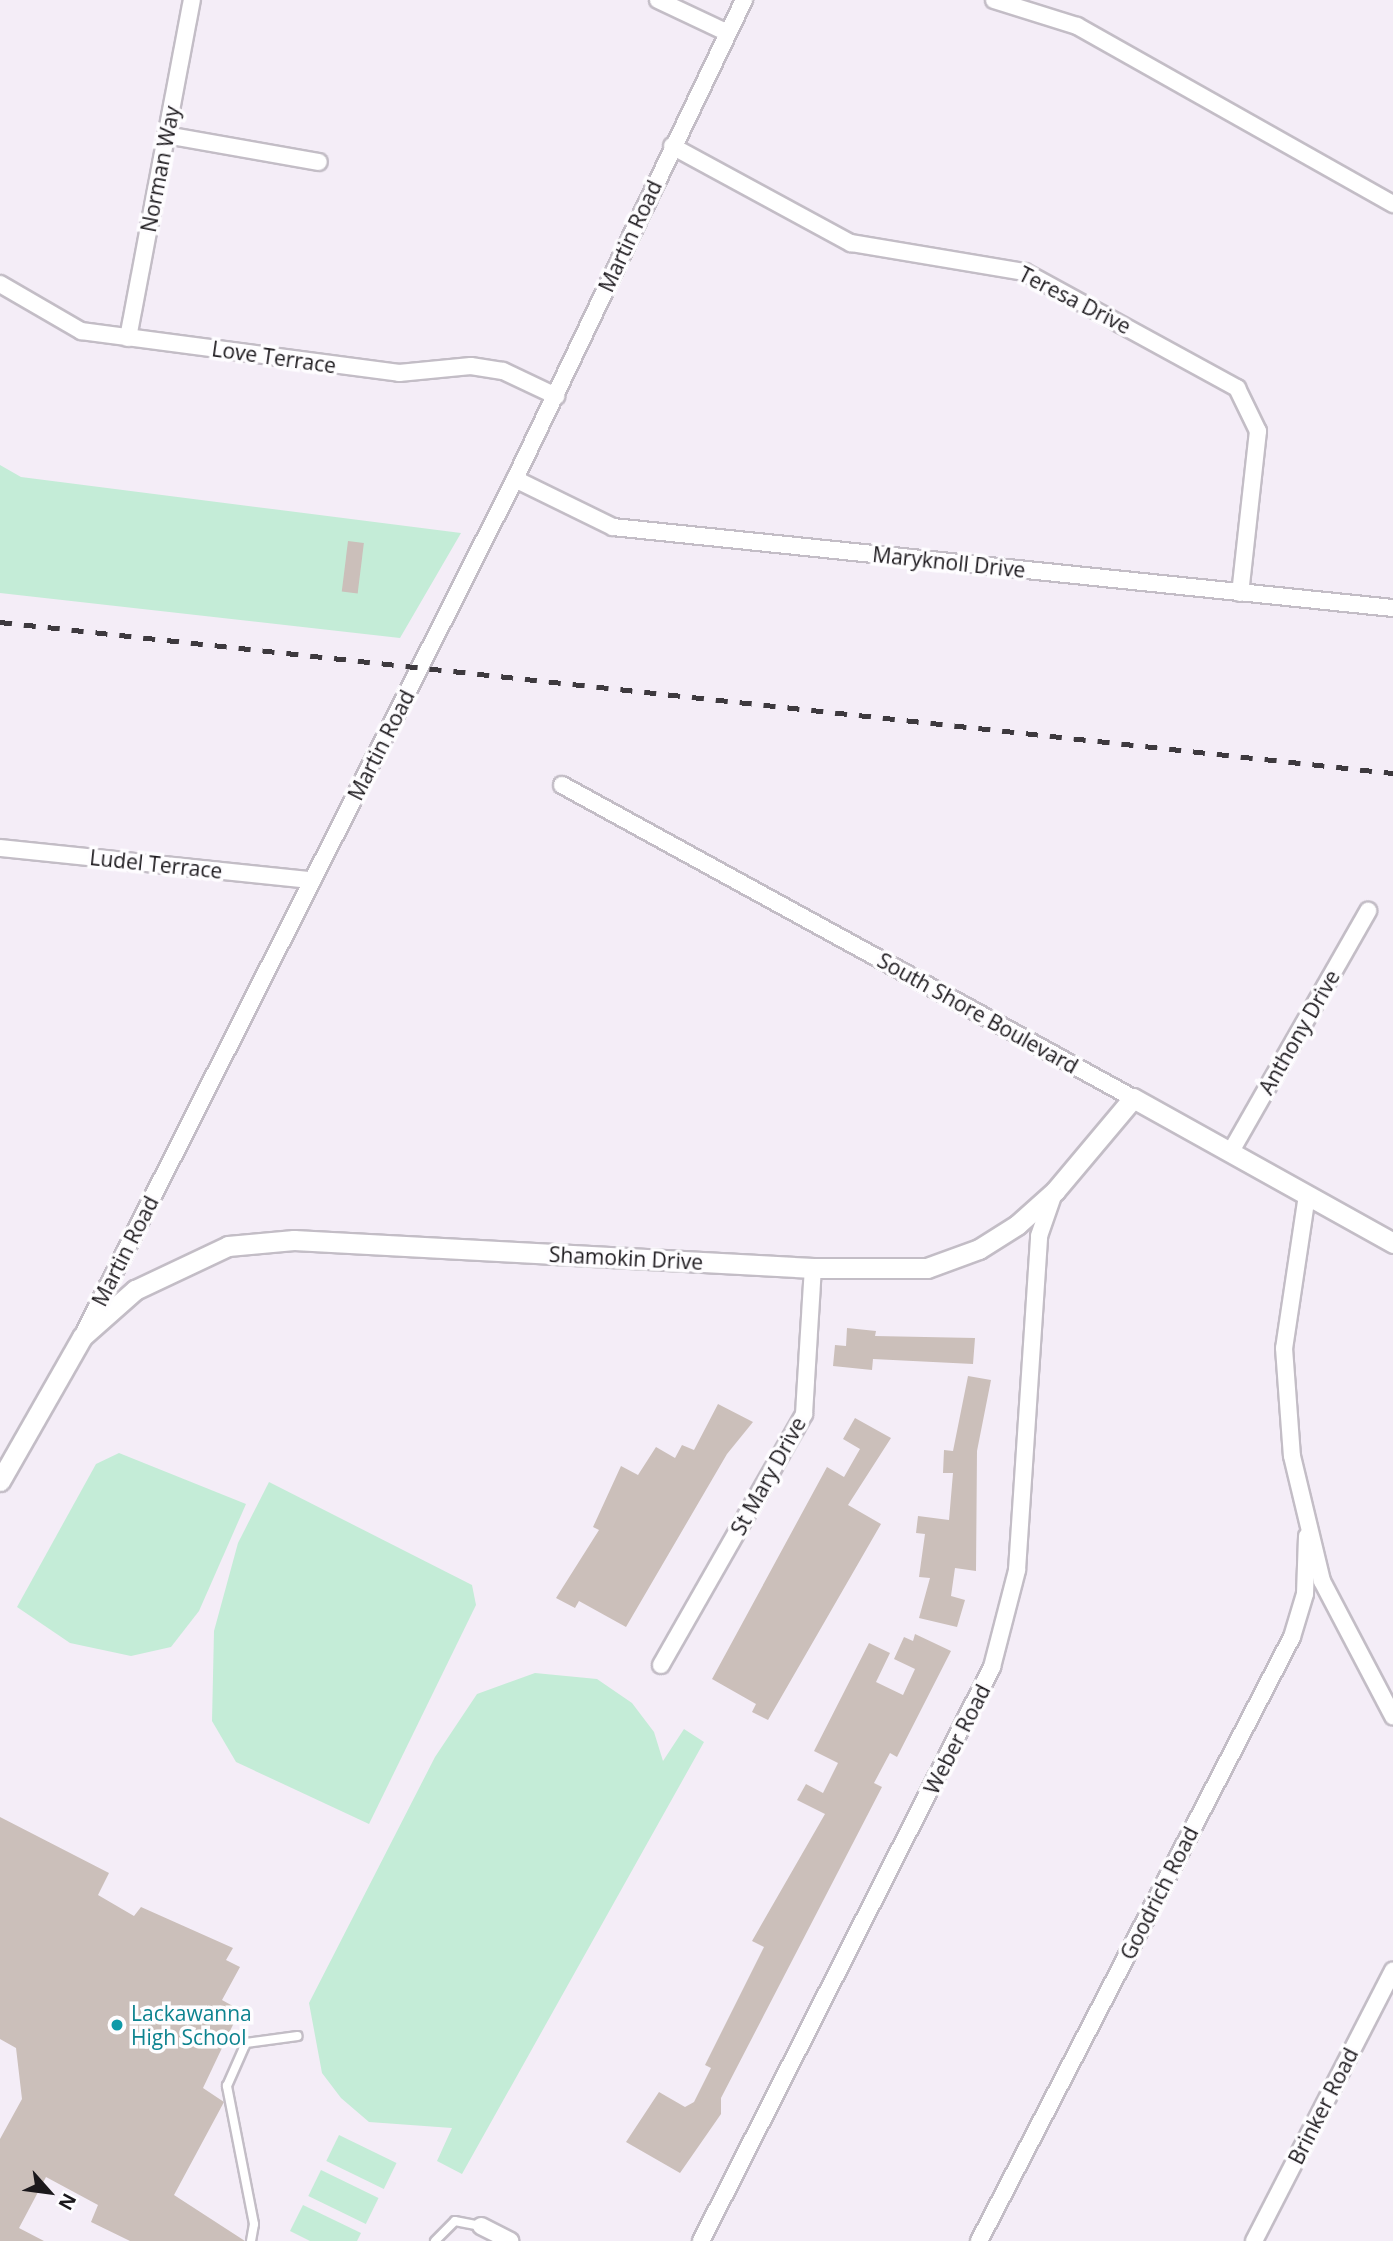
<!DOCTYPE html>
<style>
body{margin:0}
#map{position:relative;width:1393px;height:2241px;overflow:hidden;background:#f4edf7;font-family:"Open Sans",sans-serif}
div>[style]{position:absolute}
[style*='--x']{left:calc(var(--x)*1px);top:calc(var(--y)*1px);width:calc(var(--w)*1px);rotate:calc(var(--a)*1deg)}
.green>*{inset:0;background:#c4ecd7;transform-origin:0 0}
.building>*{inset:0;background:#cbbfba;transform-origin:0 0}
.roads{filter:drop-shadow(2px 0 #c3bdc6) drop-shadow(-2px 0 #c3bdc6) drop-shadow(0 2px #c3bdc6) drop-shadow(0 -2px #c3bdc6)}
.service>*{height:8px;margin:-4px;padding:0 4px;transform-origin:4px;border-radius:4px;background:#fff}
.minor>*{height:16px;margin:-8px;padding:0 8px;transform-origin:8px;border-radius:8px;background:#fff}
.tertiary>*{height:19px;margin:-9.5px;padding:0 9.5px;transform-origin:9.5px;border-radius:9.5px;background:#fff}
.rail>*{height:5px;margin-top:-2.5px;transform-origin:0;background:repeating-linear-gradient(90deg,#3d393e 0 12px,transparent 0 24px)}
.dots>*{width:19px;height:19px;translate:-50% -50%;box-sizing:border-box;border:4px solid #fefdff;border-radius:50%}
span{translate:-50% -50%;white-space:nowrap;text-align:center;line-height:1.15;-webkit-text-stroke:7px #fefdff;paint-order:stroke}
.street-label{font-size:21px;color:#1b181c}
.culture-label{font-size:21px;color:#0d838f}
.left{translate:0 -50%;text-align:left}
.north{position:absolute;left:14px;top:2157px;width:70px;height:70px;-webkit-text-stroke:5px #fefdff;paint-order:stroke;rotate:118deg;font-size:19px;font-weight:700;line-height:28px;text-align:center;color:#1b181c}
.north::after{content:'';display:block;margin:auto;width:24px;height:32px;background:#1b181c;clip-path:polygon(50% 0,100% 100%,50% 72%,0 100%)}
</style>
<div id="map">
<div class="green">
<i style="clip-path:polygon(0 465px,21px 477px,461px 533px,400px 638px,0 593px)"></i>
<i style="clip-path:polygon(119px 1453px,246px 1504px,199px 1611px,171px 1647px,131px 1656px,70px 1643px,17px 1607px,96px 1464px)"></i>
<i style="clip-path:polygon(269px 1482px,472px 1585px,476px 1605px,369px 1824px,236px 1762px,212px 1721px,214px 1631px,238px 1543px)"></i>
<i style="clip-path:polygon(535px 1673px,597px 1679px,632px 1703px,654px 1732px,663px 1761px,684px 1729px,704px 1742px,462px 2174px,437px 2161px,452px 2128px,369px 2122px,341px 2098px,322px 2073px,309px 2003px,435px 1757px,477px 1694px)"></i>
<i style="left:339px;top:2135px;width:64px;height:29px;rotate:26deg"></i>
<i style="left:321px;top:2170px;width:64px;height:29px;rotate:26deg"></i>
<i style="clip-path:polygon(303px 2205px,361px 2233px,357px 2241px,310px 2241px,290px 2231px)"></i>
</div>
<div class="building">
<i style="left:348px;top:541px;width:16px;height:51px;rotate:7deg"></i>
<i style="clip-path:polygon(847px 1328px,876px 1331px,875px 1336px,975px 1338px,973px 1364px,873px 1359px,872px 1370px,833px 1366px,835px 1345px,846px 1346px)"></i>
<i style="clip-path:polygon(968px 1376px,991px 1380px,977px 1451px,976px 1571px,955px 1568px,951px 1596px,965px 1600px,957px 1627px,919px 1618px,930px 1578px,919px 1577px,925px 1534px,916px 1533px,918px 1516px,949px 1520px,953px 1473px,943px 1473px,944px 1450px,953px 1451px)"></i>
<i style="clip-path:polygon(718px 1404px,753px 1422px,727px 1454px,626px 1627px,579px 1601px,575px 1608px,556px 1598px,599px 1530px,593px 1527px,621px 1466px,638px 1475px,656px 1447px,675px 1458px,682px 1445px,694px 1450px)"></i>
<i style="clip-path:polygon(855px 1418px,891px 1438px,848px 1505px,881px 1524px,768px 1720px,752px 1712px,756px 1704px,712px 1679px,827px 1467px,844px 1477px,860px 1449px,843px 1439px)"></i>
<i style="clip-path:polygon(915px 1634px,951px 1651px,897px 1757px,890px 1753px,874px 1783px,882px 1787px,721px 2098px,721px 2114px,680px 2173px,626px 2142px,659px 2092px,685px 2107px,694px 2102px,711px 2068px,705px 2065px,764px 1947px,752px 1941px,825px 1814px,797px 1800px,806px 1784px,823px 1793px,838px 1763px,814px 1751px,869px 1643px,890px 1653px,876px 1682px,903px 1695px,915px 1669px,894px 1659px,904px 1637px,913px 1641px)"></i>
<i style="clip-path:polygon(0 1817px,109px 1873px,98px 1895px,134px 1916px,141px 1907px,233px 1948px,226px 1960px,240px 1967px,222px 2000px,240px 2010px,203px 2088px,224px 2102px,174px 2195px,245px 2241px,130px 2241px,91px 2222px,98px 2205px,46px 2177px,19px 2228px,44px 2241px,0 2241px,0 2139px,22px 2099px,16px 2048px,0 2039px)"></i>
</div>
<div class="roads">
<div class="service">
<i style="--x:251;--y:2241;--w:17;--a:-80"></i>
<i style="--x:254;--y:2224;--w:141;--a:-101.1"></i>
<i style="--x:227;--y:2086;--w:47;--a:-66.2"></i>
<i style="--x:246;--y:2043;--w:52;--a:-7.7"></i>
<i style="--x:435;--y:2241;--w:28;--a:-45"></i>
<i style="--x:455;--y:2221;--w:26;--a:11"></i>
</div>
<div class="minor">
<i style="--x:658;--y:0;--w:77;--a:25.2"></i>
<i style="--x:994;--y:0;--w:87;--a:17.4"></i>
<i style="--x:1077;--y:26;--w:363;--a:29.4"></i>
<i style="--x:166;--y:135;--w:155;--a:10"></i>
<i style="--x:672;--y:146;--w:204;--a:28.5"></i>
<i style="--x:851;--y:243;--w:176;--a:9.5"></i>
<i style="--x:1025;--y:272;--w:242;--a:28.7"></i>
<i style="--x:1237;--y:388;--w:48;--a:64"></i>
<i style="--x:1258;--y:431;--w:163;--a:96.3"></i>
<i style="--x:0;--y:284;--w:94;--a:30.1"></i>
<i style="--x:81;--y:331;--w:321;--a:7.5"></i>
<i style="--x:399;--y:373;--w:72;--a:-5.6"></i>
<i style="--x:471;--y:366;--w:32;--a:9"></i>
<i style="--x:503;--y:371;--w:59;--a:25.3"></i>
<i style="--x:128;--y:338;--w:344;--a:-79.3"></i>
<i style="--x:515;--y:479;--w:109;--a:26.1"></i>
<i style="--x:613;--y:527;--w:784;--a:5.93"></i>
<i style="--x:562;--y:785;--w:651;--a:28.73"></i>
<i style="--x:0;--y:848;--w:314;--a:5.9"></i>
<i style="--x:1230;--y:1153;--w:279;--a:-60.3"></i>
<i style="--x:1307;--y:1195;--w:155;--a:98.5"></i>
<i style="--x:1284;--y:1348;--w:108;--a:85.8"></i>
<i style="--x:1292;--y:1456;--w:129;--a:76.5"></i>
<i style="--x:1322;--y:1581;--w:153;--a:62.3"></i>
<i style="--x:85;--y:1331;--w:954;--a:-63.22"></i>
<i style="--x:515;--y:479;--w:531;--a:-64.45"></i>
<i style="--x:661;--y:1665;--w:289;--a:-60.3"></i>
<i style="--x:804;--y:1414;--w:146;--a:-86.5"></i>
<i style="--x:481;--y:2226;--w:33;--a:27"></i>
<i style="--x:701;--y:2241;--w:644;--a:-63.12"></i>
<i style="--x:992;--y:1667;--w:100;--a:-75.5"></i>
<i style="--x:1017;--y:1570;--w:335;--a:-86.2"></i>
<i style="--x:1039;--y:1236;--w:46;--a:-70.8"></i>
<i style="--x:979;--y:2241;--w:680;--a:-62.61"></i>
<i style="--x:1292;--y:1637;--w:45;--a:-73.2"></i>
<i style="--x:1305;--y:1594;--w:58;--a:-88"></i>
<i style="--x:1254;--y:2241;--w:304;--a:-62.8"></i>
</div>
<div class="tertiary">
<i style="--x:0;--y:1481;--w:166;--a:-60.3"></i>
<i style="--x:82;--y:1337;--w:71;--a:-41.6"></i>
<i style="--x:135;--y:1290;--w:103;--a:-25.3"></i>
<i style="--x:228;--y:1246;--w:66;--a:-5.2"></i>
<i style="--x:294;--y:1240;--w:520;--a:3.09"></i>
<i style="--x:813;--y:1268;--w:114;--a:0"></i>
<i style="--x:927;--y:1268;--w:55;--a:-20.1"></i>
<i style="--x:979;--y:1249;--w:45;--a:-32.3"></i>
<i style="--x:1017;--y:1225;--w:51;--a:-41.8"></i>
<i style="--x:1055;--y:1191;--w:121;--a:-50"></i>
<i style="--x:1133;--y:1098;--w:298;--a:29.1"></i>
</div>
</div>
<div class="rail">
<i style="--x:0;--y:622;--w:1401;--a:6.19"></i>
</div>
<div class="dots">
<i style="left:117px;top:2025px;background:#0f9aa8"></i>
</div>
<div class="street-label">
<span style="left:160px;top:169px;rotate:-79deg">Norman Way</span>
<span style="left:630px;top:236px;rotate:-65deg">Martin Road</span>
<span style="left:1075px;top:300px;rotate:27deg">Teresa Drive</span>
<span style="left:274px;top:357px;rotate:8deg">Love Terrace</span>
<span style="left:949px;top:562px;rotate:6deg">Maryknoll Drive</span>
<span style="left:381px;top:745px;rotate:-63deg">Martin Road</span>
<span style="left:156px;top:864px;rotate:6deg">Ludel Terrace</span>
<span style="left:978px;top:1013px;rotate:29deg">South Shore Boulevard</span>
<span style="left:1299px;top:1032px;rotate:-60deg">Anthony Drive</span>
<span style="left:125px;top:1251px;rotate:-63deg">Martin Road</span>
<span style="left:626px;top:1258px;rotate:3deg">Shamokin Drive</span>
<span style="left:768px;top:1476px;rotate:-61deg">St Mary Drive</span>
<span style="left:957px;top:1739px;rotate:-63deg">Weber Road</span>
<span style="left:1159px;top:1893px;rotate:-63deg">Goodrich Road</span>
<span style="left:1323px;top:2106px;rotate:-63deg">Brinker Road</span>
</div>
<div class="culture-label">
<span class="left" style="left:131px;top:2025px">Lackawanna<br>High School</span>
</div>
<div class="north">N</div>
</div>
